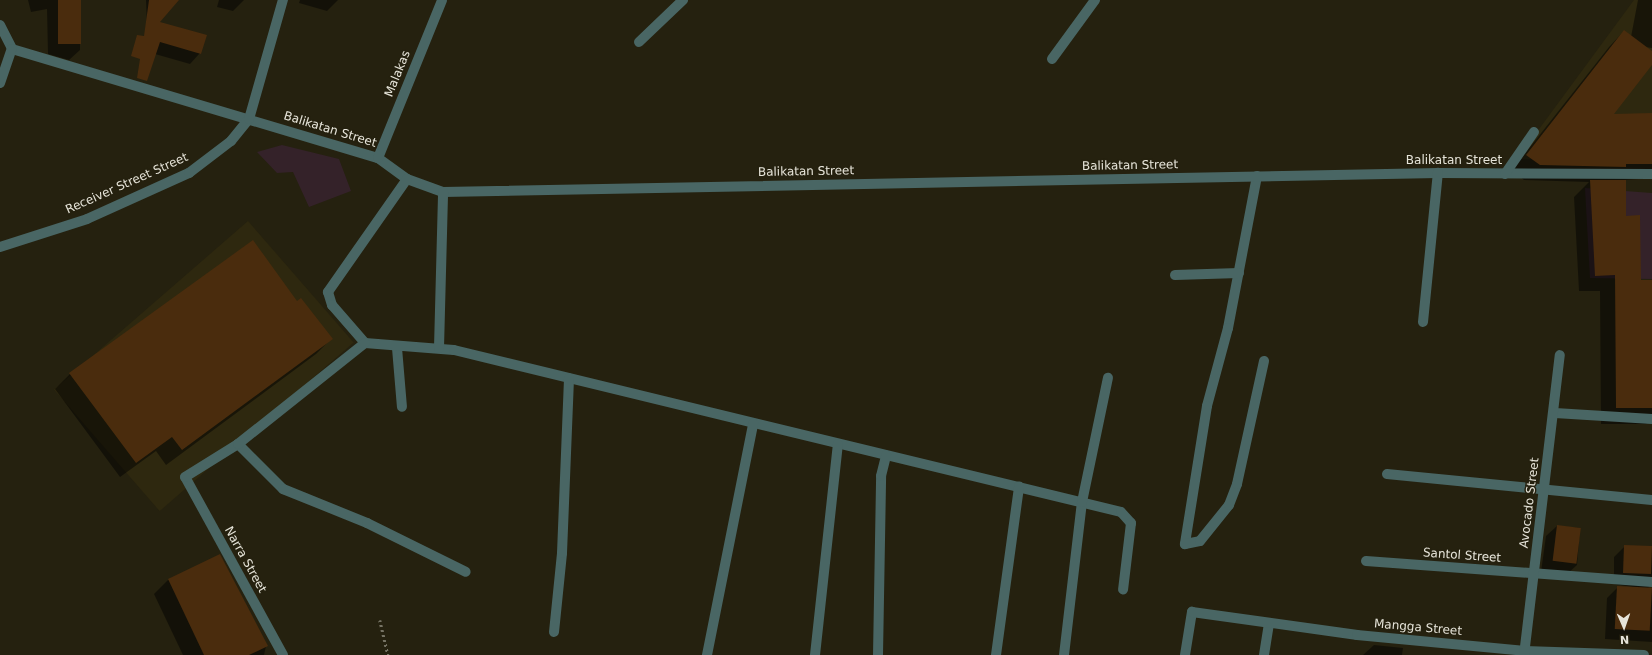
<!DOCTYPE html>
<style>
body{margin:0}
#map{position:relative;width:1652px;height:655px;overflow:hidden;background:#25210f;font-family:"DejaVu Sans",sans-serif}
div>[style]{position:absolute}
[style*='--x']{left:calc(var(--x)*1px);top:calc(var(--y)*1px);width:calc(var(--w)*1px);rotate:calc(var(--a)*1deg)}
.built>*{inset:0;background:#2e280f;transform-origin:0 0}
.medical>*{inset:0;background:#342229}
.shadow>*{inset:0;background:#0007}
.building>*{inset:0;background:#4a2c0d;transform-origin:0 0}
.path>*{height:2.5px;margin-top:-1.25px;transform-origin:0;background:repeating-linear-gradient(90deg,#767364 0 2px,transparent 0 5px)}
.service>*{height:10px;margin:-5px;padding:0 5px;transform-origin:5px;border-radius:5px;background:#496664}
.minor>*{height:10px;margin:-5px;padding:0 5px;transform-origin:5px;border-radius:5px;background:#496664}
span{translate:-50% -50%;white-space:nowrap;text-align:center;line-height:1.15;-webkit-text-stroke:3px #25210f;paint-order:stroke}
.street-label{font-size:12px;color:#e6e4d9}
.north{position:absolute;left:1604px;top:607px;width:40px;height:40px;-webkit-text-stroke:3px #25210f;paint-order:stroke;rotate:178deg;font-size:11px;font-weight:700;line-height:16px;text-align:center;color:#e6e4d9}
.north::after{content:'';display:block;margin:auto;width:14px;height:18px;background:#e6e4d9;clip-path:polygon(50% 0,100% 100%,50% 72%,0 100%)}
</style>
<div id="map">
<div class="built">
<i style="clip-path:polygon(1634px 0,1652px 0,1652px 159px,1517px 159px)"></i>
<i style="left:248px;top:221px;width:161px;height:257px;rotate:49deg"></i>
</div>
<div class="medical">
<i style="clip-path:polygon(282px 145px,339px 159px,351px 191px,309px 207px,293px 172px,277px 173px,257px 152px)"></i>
<i style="clip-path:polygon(1585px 188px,1652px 193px,1652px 279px,1590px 278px)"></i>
</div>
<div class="shadow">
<i style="clip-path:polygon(28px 0,80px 0,80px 50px,69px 60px,48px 54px,47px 9px,31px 12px)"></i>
<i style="clip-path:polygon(146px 0,177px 0,158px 22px,200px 53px,190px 64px,148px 52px)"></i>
<i style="clip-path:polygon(219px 0,244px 0,233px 11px,217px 7px)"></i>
<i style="clip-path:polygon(300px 0,338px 0,327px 11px,299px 3px)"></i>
<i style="clip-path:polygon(1638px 0,1652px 0,1652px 48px,1645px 47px,1652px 53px,1652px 63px,1612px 115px,1652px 114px,1652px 178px,1610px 181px,1625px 217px,1640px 281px,1652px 281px,1652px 418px,1646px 424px,1601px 424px,1600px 291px,1579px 291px,1574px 197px,1589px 182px,1524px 180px,1512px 170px,1609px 47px,1624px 31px,1631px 37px)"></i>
<i style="clip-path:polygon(297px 302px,331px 339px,316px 354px,166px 465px,156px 451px,120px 477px,55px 389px,70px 374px)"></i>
<i style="clip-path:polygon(1557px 526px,1580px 528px,1577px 565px,1566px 575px,1541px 572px,1546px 536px)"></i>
<i style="clip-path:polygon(1625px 546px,1652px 547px,1652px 584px,1647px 589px,1652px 589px,1652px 642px,1605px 639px,1607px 598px,1618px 587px,1646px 589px,1614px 584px,1614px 557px)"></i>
<i style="clip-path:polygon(220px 555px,266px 646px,264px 655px,183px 655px,154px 594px,168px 580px)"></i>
<i style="clip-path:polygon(1374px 645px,1403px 648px,1402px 655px,1363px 655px)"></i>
</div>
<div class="building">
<i style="left:58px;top:0;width:23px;height:44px"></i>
<i style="clip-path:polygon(149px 0,179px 0,160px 22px,207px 35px,201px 54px,160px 42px,147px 81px,137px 78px,140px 59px,131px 56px,137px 35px,144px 36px)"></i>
<i style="clip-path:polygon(1624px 30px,1652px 51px,1652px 65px,1614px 114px,1652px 113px,1652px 164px,1626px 164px,1626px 167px,1540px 165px,1526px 155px)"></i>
<i style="clip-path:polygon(1590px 180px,1626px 180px,1626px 216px,1640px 215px,1641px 280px,1652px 280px,1652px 408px,1616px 408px,1615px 275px,1595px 276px)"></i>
<i style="clip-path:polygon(253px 240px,297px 301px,301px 298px,333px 339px,182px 450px,172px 437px,136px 463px,69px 373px)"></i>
<i style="left:1557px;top:525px;width:24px;height:36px;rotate:7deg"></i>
<i style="left:1624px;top:545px;width:28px;height:28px;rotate:2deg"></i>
<i style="clip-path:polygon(220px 554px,268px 646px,249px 655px,204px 655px,168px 579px)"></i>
<i style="left:1617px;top:586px;width:35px;height:43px;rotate:3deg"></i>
</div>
<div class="path">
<i style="--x:380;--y:620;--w:36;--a:77"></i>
</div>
<div class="service">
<i style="--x:639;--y:42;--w:61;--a:-43.7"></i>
<i style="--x:1052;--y:59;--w:73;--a:-53.9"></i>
<i style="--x:1257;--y:176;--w:155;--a:100.8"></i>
<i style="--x:1228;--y:328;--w:81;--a:105.1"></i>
<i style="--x:1207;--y:406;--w:140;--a:99.1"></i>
<i style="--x:1185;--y:544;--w:15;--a:-11"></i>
<i style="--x:1200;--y:541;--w:46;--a:-51.1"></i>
<i style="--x:1229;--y:505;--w:22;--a:-69"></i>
<i style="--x:1237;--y:484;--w:126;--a:-77.6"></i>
<i style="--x:1175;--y:275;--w:64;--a:-1.8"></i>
<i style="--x:397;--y:348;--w:59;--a:85.2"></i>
<i style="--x:238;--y:444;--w:64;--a:45"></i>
<i style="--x:283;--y:489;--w:91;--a:22"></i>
<i style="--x:367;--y:523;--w:110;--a:26.3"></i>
<i style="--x:1185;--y:655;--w:44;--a:-80.8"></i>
<i style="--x:1264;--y:655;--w:32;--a:-81"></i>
</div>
<div class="minor">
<i style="--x:0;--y:25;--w:27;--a:63"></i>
<i style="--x:12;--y:49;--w:382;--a:16.6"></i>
<i style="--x:378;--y:158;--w:36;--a:36"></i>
<i style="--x:407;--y:179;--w:38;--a:20"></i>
<i style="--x:443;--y:192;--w:995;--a:-1.09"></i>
<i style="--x:1438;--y:173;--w:214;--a:0.3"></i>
<i style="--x:0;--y:83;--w:36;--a:-71"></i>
<i style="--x:378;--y:158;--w:170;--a:-67.9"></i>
<i style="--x:1505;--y:174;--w:51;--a:-55.4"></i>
<i style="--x:407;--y:179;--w:138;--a:125"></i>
<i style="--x:328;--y:292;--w:14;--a:73"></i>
<i style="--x:332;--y:305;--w:50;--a:49"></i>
<i style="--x:365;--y:343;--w:89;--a:4.5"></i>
<i style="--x:454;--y:350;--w:686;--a:13.65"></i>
<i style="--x:1121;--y:512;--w:15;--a:48"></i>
<i style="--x:1131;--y:523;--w:67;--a:96.8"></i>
<i style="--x:0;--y:247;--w:91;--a:-17.8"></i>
<i style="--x:87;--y:219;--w:112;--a:-24.3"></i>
<i style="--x:189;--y:173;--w:53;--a:-37.3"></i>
<i style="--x:231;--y:141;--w:28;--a:-51"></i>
<i style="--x:249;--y:119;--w:124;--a:-74.1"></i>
<i style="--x:1423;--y:322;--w:150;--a:-84.3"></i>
<i style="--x:439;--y:348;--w:156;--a:-88.5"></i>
<i style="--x:1555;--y:413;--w:97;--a:3.5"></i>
<i style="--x:1387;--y:474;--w:266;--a:5.6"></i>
<i style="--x:1366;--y:561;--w:287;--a:4.2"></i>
<i style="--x:1192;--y:612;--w:167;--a:7.9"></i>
<i style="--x:1357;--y:635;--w:169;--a:5.4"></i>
<i style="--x:1525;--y:651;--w:119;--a:1.9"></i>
<i style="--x:554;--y:632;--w:79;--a:-84.2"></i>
<i style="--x:562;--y:553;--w:175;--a:-87.7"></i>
<i style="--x:283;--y:655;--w:203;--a:-118.8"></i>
<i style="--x:185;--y:477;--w:62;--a:-31.9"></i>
<i style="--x:238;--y:444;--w:162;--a:-38.5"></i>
<i style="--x:707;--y:655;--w:236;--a:-78.7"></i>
<i style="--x:815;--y:655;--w:212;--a:-83.8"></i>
<i style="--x:878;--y:655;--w:179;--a:-89"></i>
<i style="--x:881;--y:476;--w:21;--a:-76"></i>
<i style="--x:996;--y:655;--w:170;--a:-82.2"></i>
<i style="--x:1064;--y:655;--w:154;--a:-83.3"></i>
<i style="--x:1082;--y:502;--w:127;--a:-78.2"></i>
<i style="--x:1524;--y:655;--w:302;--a:-83.2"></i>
</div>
<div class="street-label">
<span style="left:398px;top:74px;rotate:-68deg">Malakas</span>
<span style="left:330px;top:130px;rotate:17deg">Balikatan Street</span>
<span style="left:1454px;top:161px">Balikatan Street</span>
<span style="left:1130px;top:166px;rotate:-1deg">Balikatan Street</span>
<span style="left:806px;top:172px;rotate:-1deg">Balikatan Street</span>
<span style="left:127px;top:184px;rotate:-24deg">Receiver Street Street</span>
<span style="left:1530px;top:503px;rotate:-83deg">Avocado Street</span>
<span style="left:1462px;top:556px;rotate:4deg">Santol Street</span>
<span style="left:245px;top:560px;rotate:61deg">Narra Street</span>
<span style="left:1418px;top:628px;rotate:5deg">Mangga Street</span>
</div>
<div class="north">N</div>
</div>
